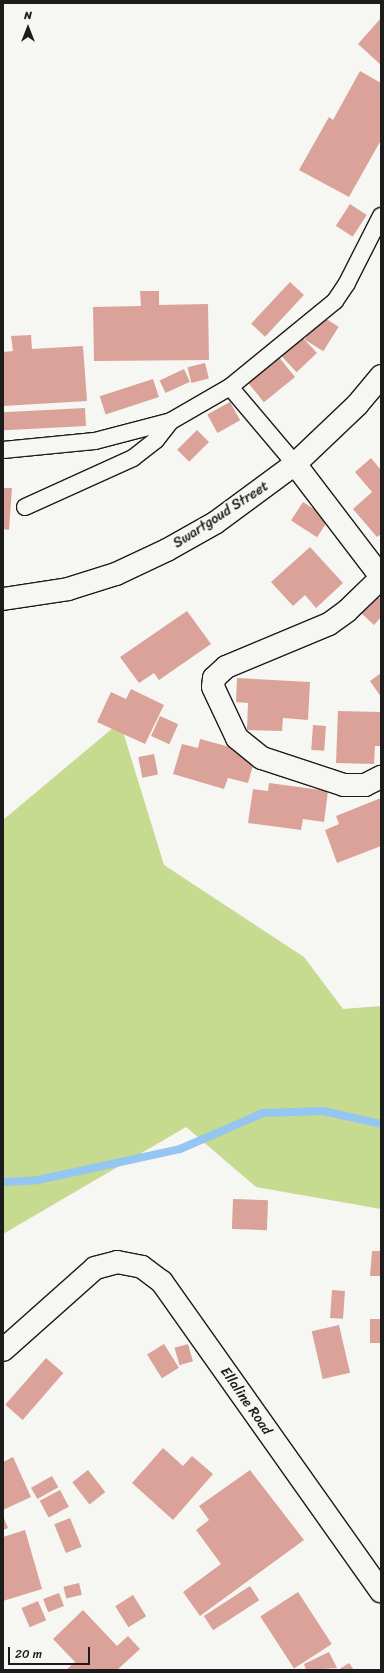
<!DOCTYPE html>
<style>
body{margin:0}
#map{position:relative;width:384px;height:1673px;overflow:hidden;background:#f6f6f2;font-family:Sriracha,sans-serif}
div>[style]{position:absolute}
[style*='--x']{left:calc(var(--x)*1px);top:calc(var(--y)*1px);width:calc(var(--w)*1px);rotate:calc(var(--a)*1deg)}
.green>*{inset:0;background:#c6db90}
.stream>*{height:8px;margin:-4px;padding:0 4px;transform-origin:4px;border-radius:4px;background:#95c5f1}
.building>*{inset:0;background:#dba299;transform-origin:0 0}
.roads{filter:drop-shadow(1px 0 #1c1c1c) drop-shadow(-1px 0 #1c1c1c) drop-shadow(0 1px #1c1c1c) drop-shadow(0 -1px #1c1c1c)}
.service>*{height:16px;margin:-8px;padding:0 8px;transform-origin:8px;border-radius:8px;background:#f6f6f2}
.minor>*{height:22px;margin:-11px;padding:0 11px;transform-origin:11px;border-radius:11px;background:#f6f6f2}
.tertiary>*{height:22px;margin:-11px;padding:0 11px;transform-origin:11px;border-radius:11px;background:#f6f6f2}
span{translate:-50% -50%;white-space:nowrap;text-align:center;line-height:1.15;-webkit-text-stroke:3.5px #f6f6f2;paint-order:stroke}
.street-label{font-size:14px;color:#1c1c1c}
.frame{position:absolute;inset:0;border:4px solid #1c1c1c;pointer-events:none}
.north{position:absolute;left:8px;top:8px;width:40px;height:40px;-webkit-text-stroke:3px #f6f6f2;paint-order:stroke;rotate:0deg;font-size:11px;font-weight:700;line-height:16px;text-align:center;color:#1c1c1c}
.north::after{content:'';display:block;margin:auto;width:14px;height:18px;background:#1c1c1c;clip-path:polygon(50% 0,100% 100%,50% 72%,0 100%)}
.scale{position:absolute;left:8px;top:1647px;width:82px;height:18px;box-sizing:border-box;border:2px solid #1c1c1c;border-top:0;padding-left:5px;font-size:12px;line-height:14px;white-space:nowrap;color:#1c1c1c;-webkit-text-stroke:3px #f6f6f2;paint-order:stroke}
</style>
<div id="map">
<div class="green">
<i style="clip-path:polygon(120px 722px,164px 865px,304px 957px,343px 1009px,381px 1006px,381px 1209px,256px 1187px,186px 1127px,3px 1234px,3px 820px)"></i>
</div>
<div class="stream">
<i style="--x:3;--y:1182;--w:35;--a:-3"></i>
<i style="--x:38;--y:1180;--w:145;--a:-12.3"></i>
<i style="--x:180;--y:1149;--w:90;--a:-23.4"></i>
<i style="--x:263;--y:1113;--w:60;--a:-1.9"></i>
<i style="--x:323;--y:1111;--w:59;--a:12.6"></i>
</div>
<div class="building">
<i style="clip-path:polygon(381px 18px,381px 65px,358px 44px)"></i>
<i style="clip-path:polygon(360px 71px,381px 83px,381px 140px,349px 197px,299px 170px,329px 117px,333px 120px)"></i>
<i style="left:350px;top:204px;width:20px;height:26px;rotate:33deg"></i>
<i style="left:290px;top:282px;width:19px;height:57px;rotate:43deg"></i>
<i style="clip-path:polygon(140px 291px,159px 291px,159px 305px,208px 304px,209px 360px,94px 361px,93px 307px,141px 306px)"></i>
<i style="left:320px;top:315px;width:22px;height:29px;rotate:32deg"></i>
<i style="clip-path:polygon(31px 335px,32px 349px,83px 346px,87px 401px,3px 406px,3px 352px,13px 351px,11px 336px)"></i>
<i style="left:302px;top:337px;width:22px;height:28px;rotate:47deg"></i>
<i style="left:278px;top:356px;width:27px;height:40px;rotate:51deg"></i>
<i style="left:205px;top:363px;width:16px;height:18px;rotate:76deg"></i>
<i style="left:184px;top:369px;width:14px;height:27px;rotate:65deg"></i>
<i style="left:153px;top:379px;width:19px;height:56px;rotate:72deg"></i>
<i style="left:230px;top:402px;width:21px;height:26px;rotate:61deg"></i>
<i style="left:85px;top:408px;width:18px;height:82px;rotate:87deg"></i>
<i style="left:197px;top:430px;width:17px;height:28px;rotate:45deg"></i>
<i style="clip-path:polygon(371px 458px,381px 470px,381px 534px,377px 537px,353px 509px,372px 492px,355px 472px)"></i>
<i style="clip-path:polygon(3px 488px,12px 488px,9px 530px,3px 529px)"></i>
<i style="left:303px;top:502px;width:31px;height:22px;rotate:33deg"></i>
<i style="clip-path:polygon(310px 547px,343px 583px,316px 608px,305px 595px,293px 606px,271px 582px)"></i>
<i style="clip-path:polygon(377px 596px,381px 599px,381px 617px,374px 625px,361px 613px)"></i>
<i style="clip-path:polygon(187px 611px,211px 644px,159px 680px,154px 673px,139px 683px,120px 657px)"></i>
<i style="clip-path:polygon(381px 673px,381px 697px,370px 681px)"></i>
<i style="clip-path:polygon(237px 678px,310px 682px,308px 720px,283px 718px,282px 731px,247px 730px,248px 703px,236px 702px)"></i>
<i style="clip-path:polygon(131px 689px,164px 705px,145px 744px,97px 722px,111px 692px,126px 699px)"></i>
<i style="clip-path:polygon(338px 711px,381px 712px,381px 746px,375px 746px,374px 764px,336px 763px)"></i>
<i style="left:160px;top:716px;width:20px;height:22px;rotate:24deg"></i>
<i style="left:313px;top:725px;width:13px;height:25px;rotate:4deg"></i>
<i style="clip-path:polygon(200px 739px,256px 754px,248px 783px,228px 778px,224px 789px,173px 774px,182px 744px,198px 748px)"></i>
<i style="left:154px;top:754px;width:21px;height:16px;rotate:79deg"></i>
<i style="clip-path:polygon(269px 783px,328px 791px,324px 822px,303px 819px,301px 830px,248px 823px,253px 789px,268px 791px)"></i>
<i style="clip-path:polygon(381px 798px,381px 846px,337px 863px,325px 830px,339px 824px,336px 816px)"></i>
<i style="left:233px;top:1199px;width:35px;height:30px;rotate:2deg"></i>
<i style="clip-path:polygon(372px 1251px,381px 1251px,381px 1276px,370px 1276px)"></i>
<i style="left:332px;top:1290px;width:13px;height:28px;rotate:4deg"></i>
<i style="left:370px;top:1319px;width:11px;height:24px"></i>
<i style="left:339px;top:1325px;width:49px;height:28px;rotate:77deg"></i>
<i style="left:164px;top:1344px;width:28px;height:20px;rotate:58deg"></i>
<i style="left:188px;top:1344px;width:18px;height:14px;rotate:74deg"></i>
<i style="left:46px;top:1358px;width:23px;height:62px;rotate:41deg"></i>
<i style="clip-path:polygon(163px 1448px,183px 1466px,192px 1456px,213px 1474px,173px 1520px,132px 1483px)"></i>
<i style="clip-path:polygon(13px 1457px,31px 1497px,3px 1510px,3px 1462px)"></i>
<i style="left:88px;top:1470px;width:28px;height:20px;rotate:52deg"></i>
<i style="clip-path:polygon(250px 1470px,304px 1540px,200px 1616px,183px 1592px,221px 1564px,196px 1530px,209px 1520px,199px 1506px)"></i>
<i style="left:52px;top:1476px;width:13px;height:24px;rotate:61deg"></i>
<i style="left:60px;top:1490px;width:19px;height:23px;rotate:62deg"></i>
<i style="clip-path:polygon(3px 1516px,8px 1528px,3px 1530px)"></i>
<i style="left:70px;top:1518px;width:31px;height:17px;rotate:68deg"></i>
<i style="clip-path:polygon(25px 1530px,42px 1589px,3px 1601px,3px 1537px)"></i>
<i style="left:79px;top:1583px;width:12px;height:16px;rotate:76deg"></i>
<i style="left:250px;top:1586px;width:17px;height:55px;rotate:57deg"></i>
<i style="left:298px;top:1592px;width:62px;height:45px;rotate:57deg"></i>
<i style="left:59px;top:1593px;width:14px;height:17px;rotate:69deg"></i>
<i style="left:133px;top:1595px;width:25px;height:21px;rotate:58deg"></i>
<i style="left:38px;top:1601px;width:21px;height:18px;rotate:67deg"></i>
<i style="clip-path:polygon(83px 1610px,117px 1646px,128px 1636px,140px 1649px,117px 1670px,66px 1670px,75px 1662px,53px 1639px)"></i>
<i style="clip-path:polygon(329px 1652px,337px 1668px,306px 1670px,304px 1664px)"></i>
<i style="clip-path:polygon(349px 1663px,354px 1670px,338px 1670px)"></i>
</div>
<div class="roads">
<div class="service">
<i style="--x:230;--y:387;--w:101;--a:49.8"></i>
<i style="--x:3;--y:450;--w:92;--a:-5.6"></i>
<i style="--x:95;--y:441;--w:79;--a:-14.7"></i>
<i style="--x:171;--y:421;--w:68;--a:-30"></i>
<i style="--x:230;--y:387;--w:136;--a:-39.3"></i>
<i style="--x:335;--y:301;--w:22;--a:-56"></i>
<i style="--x:347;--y:283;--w:75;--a:-63.1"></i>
<i style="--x:25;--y:507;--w:119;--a:-24.4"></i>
<i style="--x:133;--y:458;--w:29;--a:-38"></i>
<i style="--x:156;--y:440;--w:24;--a:-52"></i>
</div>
<div class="minor">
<i style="--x:295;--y:464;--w:142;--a:52.7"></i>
<i style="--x:381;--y:578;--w:47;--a:135.9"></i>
<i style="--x:347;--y:611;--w:22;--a:144"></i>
<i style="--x:329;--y:624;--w:112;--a:157.3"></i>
<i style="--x:226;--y:667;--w:16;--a:137"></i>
<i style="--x:214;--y:678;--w:9;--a:96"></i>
<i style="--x:213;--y:687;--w:56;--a:64.8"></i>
<i style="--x:237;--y:738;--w:32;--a:39"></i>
<i style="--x:262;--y:758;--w:86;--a:18.2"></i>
<i style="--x:344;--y:785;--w:21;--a:0"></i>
<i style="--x:365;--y:785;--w:18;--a:-27"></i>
<i style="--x:3;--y:1350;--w:123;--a:-41.7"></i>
<i style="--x:95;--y:1268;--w:23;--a:-15"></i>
<i style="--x:117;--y:1262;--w:25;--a:11"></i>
<i style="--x:142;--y:1267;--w:25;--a:37"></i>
<i style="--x:162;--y:1282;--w:379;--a:54.7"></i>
</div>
<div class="tertiary">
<i style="--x:3;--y:599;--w:66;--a:-8.7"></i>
<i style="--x:68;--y:589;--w:50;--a:-17.4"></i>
<i style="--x:116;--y:574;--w:56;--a:-25.2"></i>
<i style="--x:167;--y:550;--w:55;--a:-29.4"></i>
<i style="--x:215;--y:523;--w:99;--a:-36.4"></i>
<i style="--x:295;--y:464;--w:86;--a:-43.6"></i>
<i style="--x:357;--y:405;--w:38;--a:-50"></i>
</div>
</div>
<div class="street-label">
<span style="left:221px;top:515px;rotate:-33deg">Swartgoud Street</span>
<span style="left:246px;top:1401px;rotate:55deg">Ellaline Road</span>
</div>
<div class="frame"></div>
<div class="north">N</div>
<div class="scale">20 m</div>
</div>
